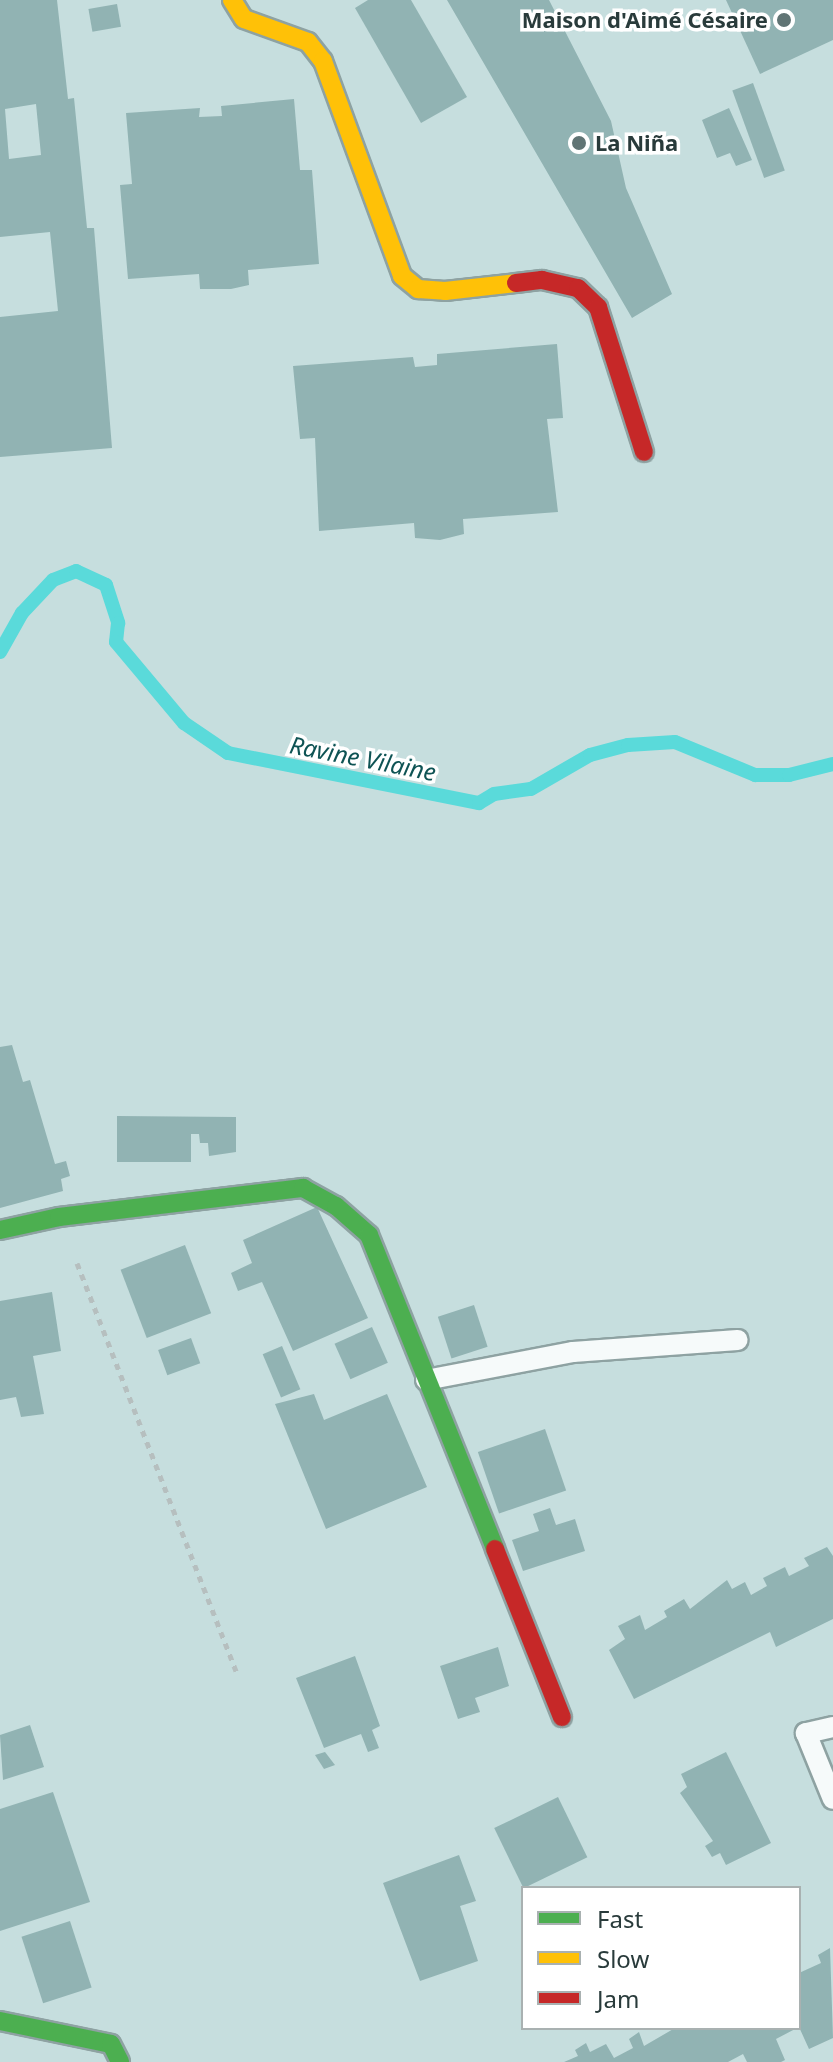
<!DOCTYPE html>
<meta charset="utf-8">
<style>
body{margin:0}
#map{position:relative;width:833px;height:2062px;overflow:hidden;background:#c6dede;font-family:"Noto Sans",sans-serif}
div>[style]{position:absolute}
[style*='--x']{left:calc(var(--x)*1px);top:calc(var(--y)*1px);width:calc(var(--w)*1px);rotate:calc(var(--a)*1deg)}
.stream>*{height:14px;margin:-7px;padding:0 7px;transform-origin:7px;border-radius:7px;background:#5adada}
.building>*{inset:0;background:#91b3b3;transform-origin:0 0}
.path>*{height:5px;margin-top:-2.5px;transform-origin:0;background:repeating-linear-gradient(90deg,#b6bfbf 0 6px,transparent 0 12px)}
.roads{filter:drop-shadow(2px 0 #8ea2a2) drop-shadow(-2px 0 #8ea2a2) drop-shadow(0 2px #8ea2a2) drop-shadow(0 -2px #8ea2a2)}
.lane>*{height:20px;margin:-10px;padding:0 10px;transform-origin:10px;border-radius:10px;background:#f6fafa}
.fast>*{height:18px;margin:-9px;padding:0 9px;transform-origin:9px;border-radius:9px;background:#4caf50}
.slow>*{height:18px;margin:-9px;padding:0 9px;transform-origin:9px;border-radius:9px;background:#ffc107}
.jam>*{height:18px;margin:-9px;padding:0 9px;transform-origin:9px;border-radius:9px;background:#c62828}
.dots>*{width:22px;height:22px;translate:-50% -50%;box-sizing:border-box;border:4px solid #fff;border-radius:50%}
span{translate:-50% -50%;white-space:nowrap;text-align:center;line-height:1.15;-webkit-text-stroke:7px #fff;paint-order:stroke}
.poi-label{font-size:22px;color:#293b3b;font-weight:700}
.right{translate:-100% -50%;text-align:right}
.left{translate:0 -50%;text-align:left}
.water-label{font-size:24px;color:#0e5354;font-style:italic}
.legend{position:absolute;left:521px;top:1886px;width:280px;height:144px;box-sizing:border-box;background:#fff;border:2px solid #a9b1b1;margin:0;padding:10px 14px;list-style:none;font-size:24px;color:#293b3b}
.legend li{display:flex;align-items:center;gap:16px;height:40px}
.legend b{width:40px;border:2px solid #a9b1b1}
</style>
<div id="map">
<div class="stream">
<i style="--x:0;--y:652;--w:45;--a:-60.6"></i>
<i style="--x:22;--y:613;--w:45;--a:-46.8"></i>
<i style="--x:53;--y:580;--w:25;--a:-21"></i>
<i style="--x:76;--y:571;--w:33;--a:25"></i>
<i style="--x:106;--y:585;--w:40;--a:72"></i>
<i style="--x:118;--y:623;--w:19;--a:96"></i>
<i style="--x:116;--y:642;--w:106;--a:50"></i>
<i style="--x:184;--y:723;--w:53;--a:34.3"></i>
<i style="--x:228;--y:753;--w:256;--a:11.3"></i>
<i style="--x:479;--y:803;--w:17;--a:-31"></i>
<i style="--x:494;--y:794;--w:37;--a:-8"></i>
<i style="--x:531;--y:789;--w:68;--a:-30"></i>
<i style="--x:590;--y:755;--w:39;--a:-15"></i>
<i style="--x:628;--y:745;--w:47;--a:-3.7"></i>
<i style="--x:675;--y:742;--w:87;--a:22.4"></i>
<i style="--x:755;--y:775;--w:34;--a:0"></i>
<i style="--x:789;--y:775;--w:45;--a:-14"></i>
</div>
<div class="building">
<i style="clip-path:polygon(evenodd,0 0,57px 0,68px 99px,74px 98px,87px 228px,94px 228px,112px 448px,0 457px,0 317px,58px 311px,50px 232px,0 237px,0 0,36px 104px,41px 155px,9px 159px,5px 109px,36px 104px)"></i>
<i style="clip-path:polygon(368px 0,411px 0,467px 97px,421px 123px,355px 8px)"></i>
<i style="clip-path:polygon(447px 0,549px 0,611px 121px,626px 188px,672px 294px,632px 318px)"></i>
<i style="clip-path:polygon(726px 0,833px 0,833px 40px,760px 74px)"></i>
<i style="left:117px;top:4px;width:23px;height:29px;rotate:80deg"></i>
<i style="left:753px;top:83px;width:93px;height:22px;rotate:70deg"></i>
<i style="clip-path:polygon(294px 99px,300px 170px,312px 170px,319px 264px,248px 270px,249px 285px,231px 289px,200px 289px,199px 274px,128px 279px,120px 185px,132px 184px,126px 113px,200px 108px,199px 117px,222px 116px,221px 106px)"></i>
<i style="clip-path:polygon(729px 108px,752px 160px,736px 166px,730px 153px,717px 158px,702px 120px)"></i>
<i style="clip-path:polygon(557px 344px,563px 418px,547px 419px,558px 512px,463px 519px,464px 534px,440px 540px,415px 538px,414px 523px,319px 531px,315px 438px,300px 439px,293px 366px,413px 357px,415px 367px,437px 365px,437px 354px)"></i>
<i style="clip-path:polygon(12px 1045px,23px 1082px,30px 1080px,55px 1164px,66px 1161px,70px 1176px,61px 1179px,63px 1191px,0 1208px,0 1047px)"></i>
<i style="clip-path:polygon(117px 1116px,236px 1117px,236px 1152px,209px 1156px,208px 1143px,200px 1143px,199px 1134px,191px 1134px,191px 1162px,117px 1162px)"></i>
<i style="clip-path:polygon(317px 1207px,368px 1318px,293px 1351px,262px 1282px,238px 1291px,231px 1273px,252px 1263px,243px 1240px)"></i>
<i style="left:185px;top:1245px;width:73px;height:69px;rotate:69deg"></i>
<i style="clip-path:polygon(52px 1292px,61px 1351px,33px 1356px,44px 1414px,21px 1417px,16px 1397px,0 1400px,0 1301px)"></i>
<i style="left:474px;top:1305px;width:44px;height:38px;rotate:72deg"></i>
<i style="left:372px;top:1327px;width:39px;height:41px;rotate:66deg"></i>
<i style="left:191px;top:1338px;width:27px;height:35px;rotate:70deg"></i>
<i style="left:282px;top:1346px;width:47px;height:21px;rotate:67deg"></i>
<i style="clip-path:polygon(314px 1394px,324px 1420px,387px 1394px,427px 1487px,326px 1529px,275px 1404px)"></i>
<i style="left:545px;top:1429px;width:65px;height:71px;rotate:71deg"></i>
<i style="clip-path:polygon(550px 1508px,556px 1525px,575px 1519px,585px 1551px,523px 1571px,512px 1540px,539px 1531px,533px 1514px)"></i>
<i style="clip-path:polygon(827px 1547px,833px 1556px,833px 1619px,776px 1647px,770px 1632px,634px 1699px,609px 1650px,625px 1639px,618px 1626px,640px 1615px,645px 1630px,667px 1617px,664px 1611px,684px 1599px,690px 1609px,727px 1580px,732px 1589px,745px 1582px,751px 1595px,767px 1586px,763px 1578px,785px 1567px,789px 1576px,809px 1566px,804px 1558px)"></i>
<i style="clip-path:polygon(498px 1647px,509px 1686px,475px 1698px,480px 1712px,458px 1719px,440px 1666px)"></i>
<i style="clip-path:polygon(355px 1656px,380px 1726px,372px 1730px,379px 1748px,368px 1752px,361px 1734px,324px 1748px,296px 1678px)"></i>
<i style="clip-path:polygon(30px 1725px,44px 1767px,3px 1780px,0 1735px)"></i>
<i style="clip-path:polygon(325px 1752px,335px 1765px,324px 1769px,315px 1755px)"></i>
<i style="clip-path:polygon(726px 1752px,771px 1843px,726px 1865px,720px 1853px,712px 1857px,705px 1846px,713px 1841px,680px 1793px,687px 1787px,681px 1774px)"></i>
<i style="clip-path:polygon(53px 1792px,90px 1902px,0 1931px,0 1809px)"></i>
<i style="left:558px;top:1797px;width:67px;height:71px;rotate:64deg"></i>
<i style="clip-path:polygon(459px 1855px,476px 1901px,460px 1906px,478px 1961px,420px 1981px,383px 1883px)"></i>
<i style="left:70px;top:1921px;width:70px;height:51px;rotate:72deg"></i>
<i style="clip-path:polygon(830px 1948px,833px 2038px,809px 2049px,799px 2027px,799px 1973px,821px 1963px,818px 1955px)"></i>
<i style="clip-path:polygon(675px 2028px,797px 2028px,776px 2039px,785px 2060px,781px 2062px,747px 2062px,743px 2054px,728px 2062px,564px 2062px,578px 2056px,575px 2050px,586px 2043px,590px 2052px,606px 2044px,614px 2058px,633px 2048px,629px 2039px,639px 2032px,644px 2046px)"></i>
</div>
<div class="path">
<i style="--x:77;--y:1263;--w:438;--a:68.7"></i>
</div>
<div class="roads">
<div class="lane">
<i style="--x:426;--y:1380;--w:150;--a:-10.8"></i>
<i style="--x:573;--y:1352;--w:165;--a:-4.2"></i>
<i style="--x:833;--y:1727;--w:28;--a:167"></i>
<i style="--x:806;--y:1733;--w:71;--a:67.8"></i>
</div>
<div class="fast">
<i style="--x:0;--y:1230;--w:60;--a:-12.4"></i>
<i style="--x:59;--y:1217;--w:246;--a:-6.8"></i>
<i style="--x:303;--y:1188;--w:38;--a:29"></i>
<i style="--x:336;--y:1206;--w:44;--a:41.3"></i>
<i style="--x:369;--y:1235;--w:338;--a:68.1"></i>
<i style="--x:0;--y:2021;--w:113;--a:11.7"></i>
<i style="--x:111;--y:2044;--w:20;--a:63"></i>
</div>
<div class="slow">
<i style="--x:232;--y:0;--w:22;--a:58"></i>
<i style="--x:244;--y:19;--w:68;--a:19.8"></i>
<i style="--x:308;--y:42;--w:24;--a:52"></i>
<i style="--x:323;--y:61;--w:229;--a:69.8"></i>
<i style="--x:402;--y:276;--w:21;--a:39"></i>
<i style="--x:418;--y:289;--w:27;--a:4"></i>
<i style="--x:445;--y:291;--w:71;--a:-6.4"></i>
</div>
<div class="jam">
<i style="--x:516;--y:283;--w:26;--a:-7"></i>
<i style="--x:542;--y:280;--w:37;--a:13"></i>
<i style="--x:578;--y:288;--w:28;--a:44"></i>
<i style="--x:598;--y:307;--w:152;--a:72.4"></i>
<i style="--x:495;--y:1549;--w:181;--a:68.3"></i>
</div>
</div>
<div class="dots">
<i style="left:784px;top:20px;background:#607474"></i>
<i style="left:579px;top:143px;background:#607474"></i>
</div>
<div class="poi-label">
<span class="right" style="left:768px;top:20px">Maison d'Aimé Césaire</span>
<span class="left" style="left:595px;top:143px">La Niña</span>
</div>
<div class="water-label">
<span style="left:363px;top:758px;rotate:11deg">Ravine Vilaine</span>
</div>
<ul class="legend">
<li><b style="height:10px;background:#4caf50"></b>Fast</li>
<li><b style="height:10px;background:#ffc107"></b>Slow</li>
<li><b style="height:10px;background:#c62828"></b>Jam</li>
</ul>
</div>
